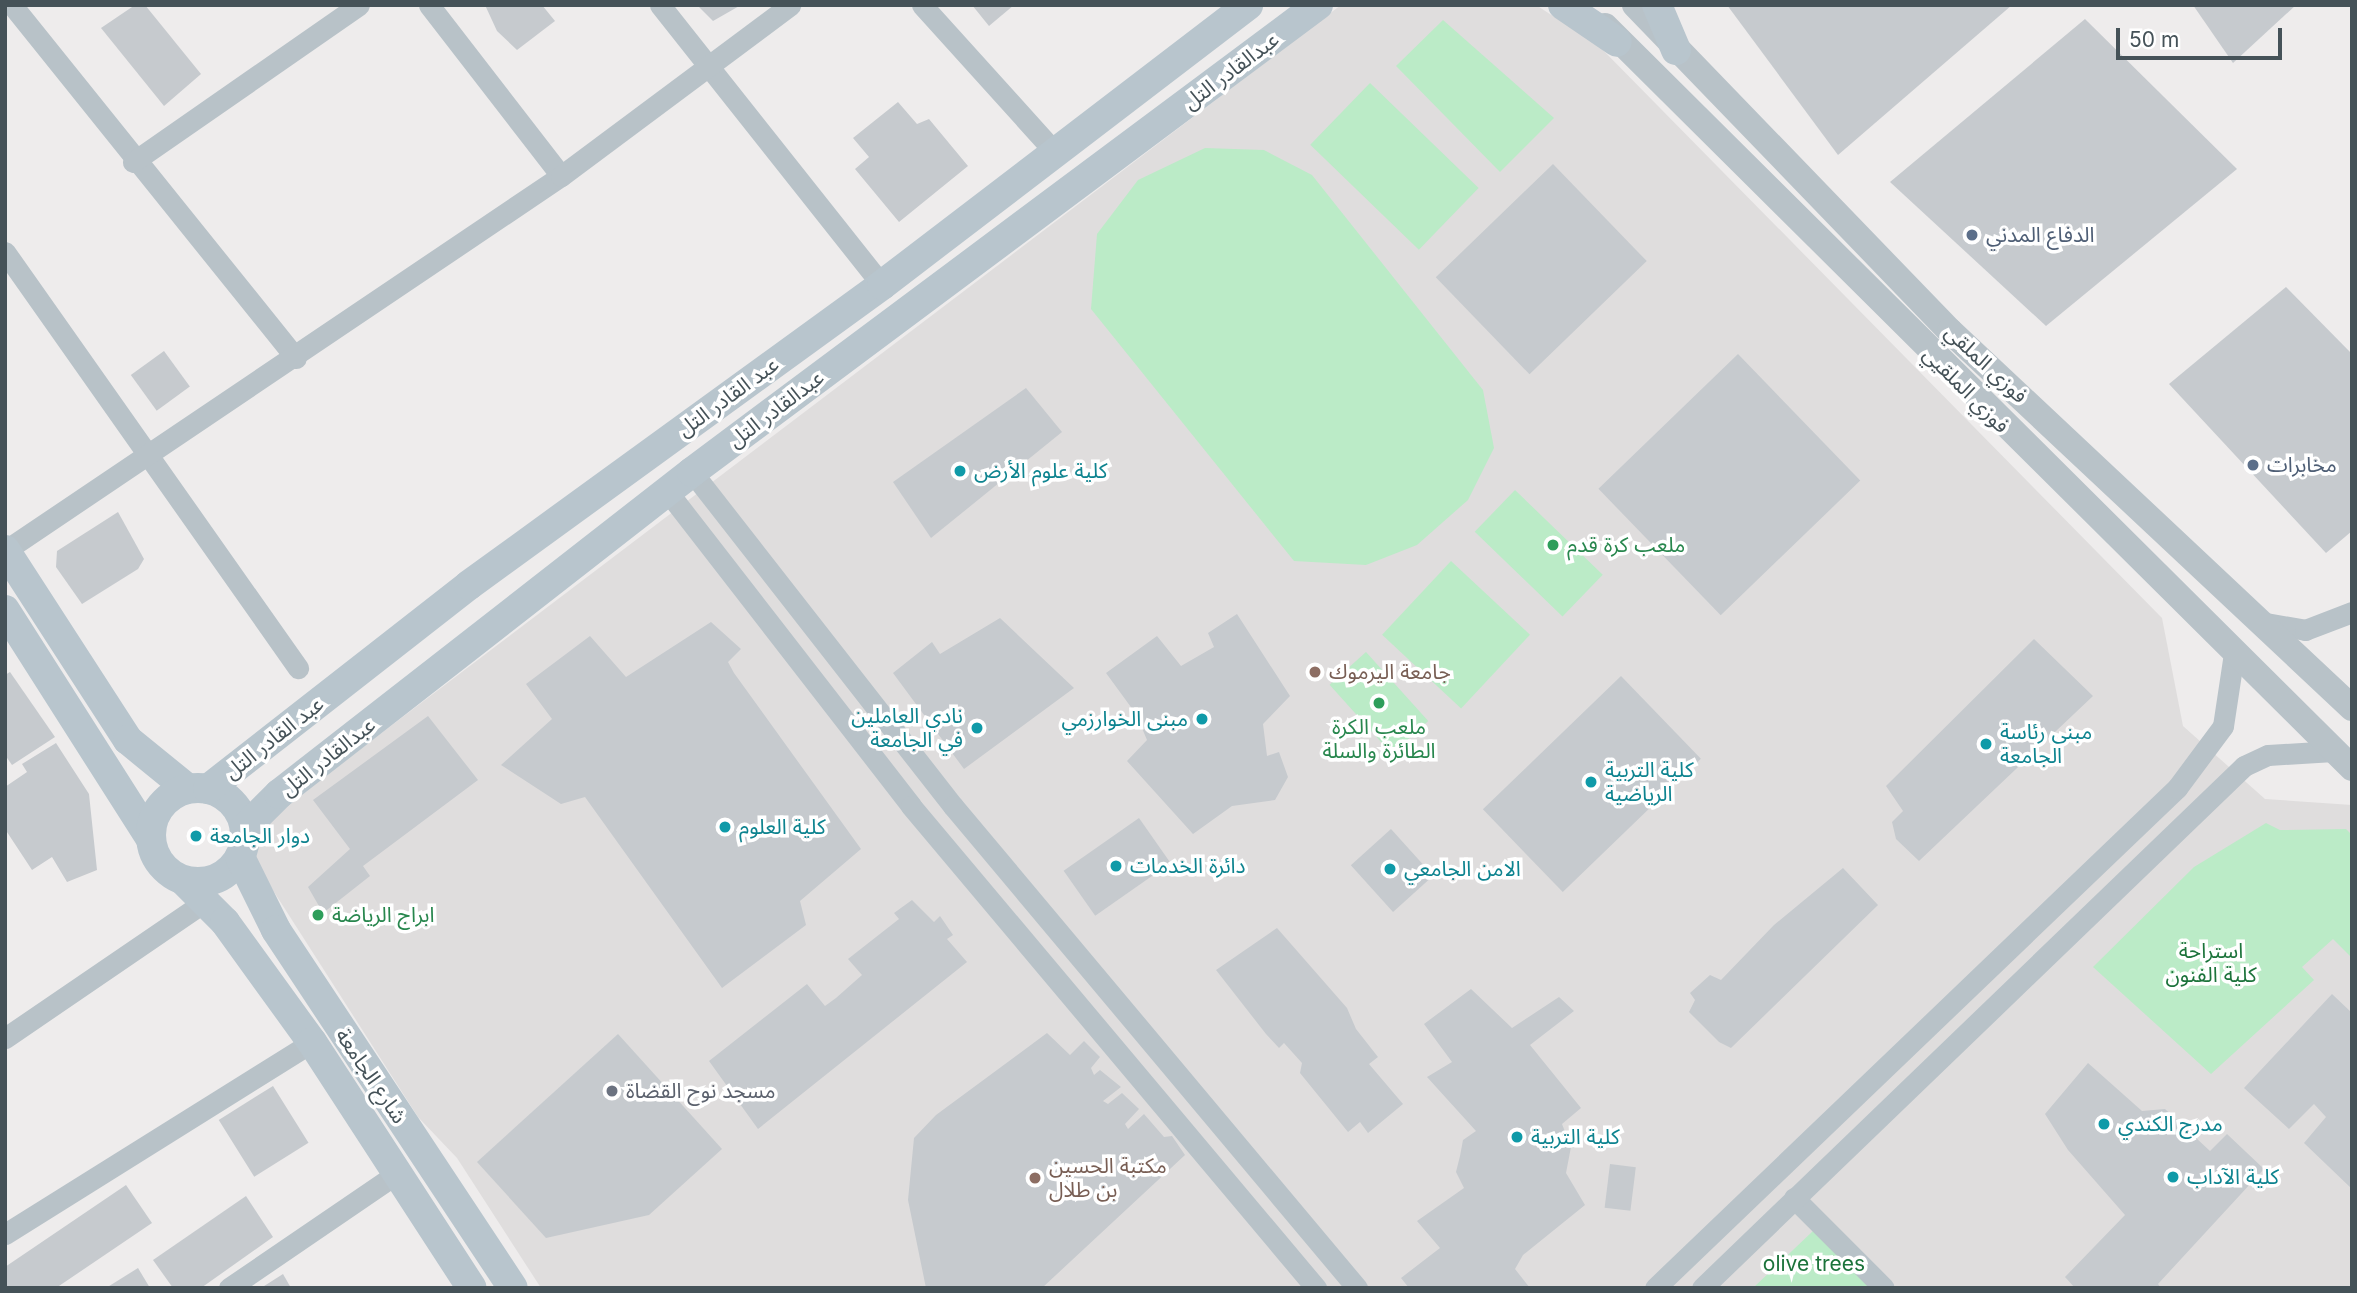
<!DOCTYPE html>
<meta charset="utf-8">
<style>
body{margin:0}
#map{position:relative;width:2357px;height:1293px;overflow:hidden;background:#eeecec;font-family:Inter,"Noto Sans Arabic",sans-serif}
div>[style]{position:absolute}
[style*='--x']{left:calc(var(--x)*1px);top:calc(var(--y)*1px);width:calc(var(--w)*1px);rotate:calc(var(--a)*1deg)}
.education>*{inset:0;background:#dfdddd}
.green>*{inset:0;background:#bbebc7;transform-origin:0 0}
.building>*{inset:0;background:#c6cace;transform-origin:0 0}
.minor>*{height:21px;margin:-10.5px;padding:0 10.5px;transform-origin:10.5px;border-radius:10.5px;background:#b8c2c8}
.tertiary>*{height:26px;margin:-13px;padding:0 13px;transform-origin:13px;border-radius:13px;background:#b8c2c8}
.secondary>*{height:30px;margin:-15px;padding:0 15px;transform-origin:15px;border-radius:15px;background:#b8c5cd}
.secondary>.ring{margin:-15px;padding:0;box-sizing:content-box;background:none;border:30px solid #b8c5cd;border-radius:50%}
.dots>*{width:19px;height:19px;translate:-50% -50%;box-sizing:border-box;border:4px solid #fff;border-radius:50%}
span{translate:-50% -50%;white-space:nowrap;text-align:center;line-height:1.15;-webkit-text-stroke:7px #fff;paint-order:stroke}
.street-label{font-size:21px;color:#455258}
.service-label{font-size:21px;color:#4e5e75}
.left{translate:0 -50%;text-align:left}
.culture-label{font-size:21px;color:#0d838f}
.right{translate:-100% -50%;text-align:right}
.leisure-label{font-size:21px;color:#27864d}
.education-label{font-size:21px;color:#785e54}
.park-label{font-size:21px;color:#1c733b}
.worship-label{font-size:21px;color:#5b616d}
.frame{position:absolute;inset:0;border:7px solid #455258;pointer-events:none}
.scale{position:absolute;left:2116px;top:28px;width:166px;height:32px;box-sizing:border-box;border:4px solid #455258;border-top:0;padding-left:9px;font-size:21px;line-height:24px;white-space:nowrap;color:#455258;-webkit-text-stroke:5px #fff;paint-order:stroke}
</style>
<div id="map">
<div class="education">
<i style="clip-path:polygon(1341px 5px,1536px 5px,1599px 46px,2162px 618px,2183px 726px,2265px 799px,2352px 805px,2352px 1288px,541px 1288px,457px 1158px,418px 1117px,276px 895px,255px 861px,255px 829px)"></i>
</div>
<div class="green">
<i style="clip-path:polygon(1443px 20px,1554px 118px,1500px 172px,1396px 66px)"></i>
<i style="left:1370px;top:83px;width:151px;height:86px;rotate:44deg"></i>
<i style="clip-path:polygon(1205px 148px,1264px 150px,1312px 175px,1483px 390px,1494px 448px,1468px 500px,1417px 545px,1366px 565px,1294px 561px,1091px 309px,1097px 234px,1138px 180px)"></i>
<i style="left:1515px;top:490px;width:122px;height:58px;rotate:44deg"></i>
<i style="left:1451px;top:561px;width:108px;height:101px;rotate:43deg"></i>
<i style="left:1366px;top:652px;width:93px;height:49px;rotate:48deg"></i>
<i style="clip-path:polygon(2266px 823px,2280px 830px,2346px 829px,2352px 835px,2352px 958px,2333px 939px,2302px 967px,2314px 980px,2211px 1074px,2093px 967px,2194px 867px)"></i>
<i style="clip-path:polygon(1814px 1230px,1876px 1288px,1753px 1288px)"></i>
</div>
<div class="building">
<i style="clip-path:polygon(135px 5px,145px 5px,201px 74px,164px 106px,101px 28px)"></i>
<i style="clip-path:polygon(485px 5px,542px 5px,555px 21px,517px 50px,497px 31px)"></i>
<i style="clip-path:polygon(697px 5px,741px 5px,713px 21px)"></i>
<i style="clip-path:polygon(972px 5px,1014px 5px,989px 26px)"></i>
<i style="clip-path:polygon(1727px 5px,2012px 5px,1838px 155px)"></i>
<i style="clip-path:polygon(2193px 5px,2296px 5px,2233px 63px)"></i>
<i style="clip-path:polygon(2085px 19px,2237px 169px,2046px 326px,1890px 182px)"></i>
<i style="clip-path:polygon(898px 102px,917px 124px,929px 119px,968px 166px,899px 222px,855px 169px,869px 157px,853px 138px)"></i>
<i style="left:1553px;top:164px;width:135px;height:163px;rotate:46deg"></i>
<i style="clip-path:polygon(2286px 287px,2352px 354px,2352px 531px,2326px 553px,2169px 384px)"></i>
<i style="left:164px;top:351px;width:44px;height:41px;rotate:54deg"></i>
<i style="left:1738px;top:354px;width:176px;height:194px;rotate:46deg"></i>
<i style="clip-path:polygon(1026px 388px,1062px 432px,931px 538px,893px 482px)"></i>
<i style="clip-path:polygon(118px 512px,144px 559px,138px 569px,82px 604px,56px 567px,57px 551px)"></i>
<i style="clip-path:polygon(1237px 614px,1290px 696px,1263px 724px,1267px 756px,1279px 752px,1288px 777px,1275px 800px,1232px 806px,1193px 834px,1127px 761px,1147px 740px,1136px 714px,1106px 673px,1157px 636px,1181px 666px,1214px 647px,1208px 633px)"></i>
<i style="clip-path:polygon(1000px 618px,1074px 688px,964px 769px,893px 673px,932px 642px,940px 654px)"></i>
<i style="clip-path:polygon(711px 622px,741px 649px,728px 662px,734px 673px,861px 849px,800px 901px,806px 925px,722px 988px,585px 797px,561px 804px,501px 765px,552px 719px,526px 684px,590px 636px,626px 677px)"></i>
<i style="clip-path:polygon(2034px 639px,2093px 696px,1919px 861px,1896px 839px,1892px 822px,1903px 811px,1886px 786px)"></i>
<i style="clip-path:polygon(10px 672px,55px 737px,12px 765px,5px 755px,5px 675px)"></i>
<i style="left:1621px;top:676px;width:115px;height:192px;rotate:46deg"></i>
<i style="clip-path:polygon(428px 716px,478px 780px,363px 866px,370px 876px,323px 913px,308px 887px,350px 849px,313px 800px)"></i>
<i style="clip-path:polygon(56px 743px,89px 794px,97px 870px,67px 882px,52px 857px,32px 870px,5px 829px,5px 787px,27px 772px,22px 764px)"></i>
<i style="left:1139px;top:818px;width:55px;height:92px;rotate:55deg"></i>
<i style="left:1391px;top:829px;width:63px;height:54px;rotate:48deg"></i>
<i style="clip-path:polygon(1843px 868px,1878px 905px,1731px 1048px,1719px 1042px,1689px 1012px,1695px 1000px,1690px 993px,1710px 975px,1721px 980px,1774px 925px)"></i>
<i style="clip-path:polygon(912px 900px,934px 922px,940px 916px,953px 935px,947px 939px,967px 962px,758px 1129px,709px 1061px,807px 984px,825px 1006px,836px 998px,862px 975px,848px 959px,899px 919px,894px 913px)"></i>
<i style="clip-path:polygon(1277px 928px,1347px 1008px,1356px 1029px,1378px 1057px,1369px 1064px,1403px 1104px,1368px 1133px,1360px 1122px,1348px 1132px,1300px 1073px,1302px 1063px,1284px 1043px,1279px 1048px,1266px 1034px,1216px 970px)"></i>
<i style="clip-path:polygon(1471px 989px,1512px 1028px,1559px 997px,1574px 1011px,1530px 1045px,1581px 1108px,1562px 1124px,1571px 1147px,1566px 1173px,1585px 1205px,1523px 1255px,1515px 1269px,1530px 1288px,1409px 1288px,1401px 1278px,1440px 1248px,1417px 1221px,1464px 1188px,1456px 1172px,1460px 1156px,1463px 1140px,1476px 1131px,1427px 1077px,1452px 1062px,1424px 1024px)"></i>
<i style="clip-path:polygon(2332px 994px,2352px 1013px,2352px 1189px,2304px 1143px,2326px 1117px,2314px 1104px,2289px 1129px,2244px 1088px)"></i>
<i style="clip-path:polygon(1047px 1033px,1070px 1055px,1084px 1041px,1100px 1057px,1091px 1068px,1094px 1075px,1100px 1070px,1121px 1087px,1103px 1101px,1108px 1104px,1122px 1093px,1139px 1109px,1125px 1124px,1128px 1129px,1144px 1114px,1164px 1137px,1172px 1136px,1185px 1155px,1042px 1288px,926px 1288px,908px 1200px,914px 1138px,936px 1115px)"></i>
<i style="clip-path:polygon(618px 1034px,722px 1149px,649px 1215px,546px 1238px,477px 1162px)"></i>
<i style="clip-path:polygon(2088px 1063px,2142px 1111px,2165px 1109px,2210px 1151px,2227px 1134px,2264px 1169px,2158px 1284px,2161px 1288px,2075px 1288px,2065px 1277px,2125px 1215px,2068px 1150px,2045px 1114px)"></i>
<i style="left:273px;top:1086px;width:67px;height:64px;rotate:58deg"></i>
<i style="left:1610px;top:1164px;width:26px;height:44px;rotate:7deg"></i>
<i style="clip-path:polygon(126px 1185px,152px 1223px,56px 1288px,5px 1288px,5px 1267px)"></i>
<i style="clip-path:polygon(246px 1196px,273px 1237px,201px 1288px,173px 1288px,153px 1260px)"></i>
<i style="clip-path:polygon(138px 1268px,150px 1288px,106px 1288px)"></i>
<i style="clip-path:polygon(283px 1274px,291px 1288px,261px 1288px)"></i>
</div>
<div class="minor">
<i style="--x:12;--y:5;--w:453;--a:51.2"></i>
<i style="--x:429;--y:5;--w:216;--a:52.3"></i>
<i style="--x:660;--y:5;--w:357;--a:51.6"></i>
<i style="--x:922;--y:5;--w:197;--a:47.9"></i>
<i style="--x:133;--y:162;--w:275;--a:-34.8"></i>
<i style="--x:5;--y:252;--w:509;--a:54.84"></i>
<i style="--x:692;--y:472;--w:424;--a:52"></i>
<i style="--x:953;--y:806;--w:629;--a:50.03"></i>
<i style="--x:667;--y:491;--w:398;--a:52.2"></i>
<i style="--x:911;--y:806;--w:630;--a:49.96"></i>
<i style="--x:6;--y:550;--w:669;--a:-33.98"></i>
<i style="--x:561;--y:176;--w:286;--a:-36.7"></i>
<i style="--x:2266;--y:623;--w:40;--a:10"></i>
<i style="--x:2305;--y:630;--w:50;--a:-21"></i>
<i style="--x:5;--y:1038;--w:241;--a:-34.3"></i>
<i style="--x:1794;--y:1198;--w:127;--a:45"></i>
<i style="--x:5;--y:1234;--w:362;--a:-32"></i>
<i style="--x:229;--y:1288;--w:206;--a:-34.3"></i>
<i style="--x:1655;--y:1288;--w:723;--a:-43.77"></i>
<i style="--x:2177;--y:788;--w:77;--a:-53.4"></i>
<i style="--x:2223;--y:726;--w:74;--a:-81.4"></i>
<i style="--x:1702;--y:1288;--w:752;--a:-43.92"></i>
<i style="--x:2244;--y:766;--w:26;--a:-25"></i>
<i style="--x:2268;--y:755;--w:66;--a:-3.5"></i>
</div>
<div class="tertiary">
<i style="--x:1635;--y:5;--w:453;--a:46"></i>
<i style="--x:1950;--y:331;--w:551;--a:43.16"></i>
<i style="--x:1605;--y:26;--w:1053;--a:44.81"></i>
</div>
<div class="secondary">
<i style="--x:1563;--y:5;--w:65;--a:34.4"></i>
<i style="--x:1657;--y:5;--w:49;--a:67.1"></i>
<i style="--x:5;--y:550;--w:226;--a:57.1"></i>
<i style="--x:128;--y:740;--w:77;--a:39.2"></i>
<i style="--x:5;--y:610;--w:270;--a:57.5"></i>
<i class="ring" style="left:151px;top:788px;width:64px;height:64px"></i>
<i style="--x:208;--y:789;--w:331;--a:-38"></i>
<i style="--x:469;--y:585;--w:510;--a:-35.99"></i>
<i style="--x:882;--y:285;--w:461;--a:-37.4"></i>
<i style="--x:245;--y:828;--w:48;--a:-45"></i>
<i style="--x:279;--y:794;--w:524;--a:-37.94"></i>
<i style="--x:692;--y:472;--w:781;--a:-36.72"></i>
<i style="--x:240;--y:857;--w:81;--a:63.7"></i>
<i style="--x:276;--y:930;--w:429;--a:56.5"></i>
<i style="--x:184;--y:881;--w:58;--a:45"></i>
<i style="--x:225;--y:922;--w:148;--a:54.1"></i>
<i style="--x:312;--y:1042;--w:293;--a:57"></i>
</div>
<div class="dots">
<i style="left:1972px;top:235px;background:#5c6f8a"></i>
<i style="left:2253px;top:465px;background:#5c6f8a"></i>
<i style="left:960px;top:471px;background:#0f9aa8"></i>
<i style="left:1553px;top:545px;background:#2e9e5b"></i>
<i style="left:1315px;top:672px;background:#8d6e63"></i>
<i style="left:1379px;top:703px;background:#2e9e5b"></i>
<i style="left:1202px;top:719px;background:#0f9aa8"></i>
<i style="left:977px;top:728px;background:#0f9aa8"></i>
<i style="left:1986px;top:744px;background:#0f9aa8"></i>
<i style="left:1591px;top:782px;background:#0f9aa8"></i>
<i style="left:725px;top:827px;background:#0f9aa8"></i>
<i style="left:196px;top:836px;background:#0f9aa8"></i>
<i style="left:1116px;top:866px;background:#0f9aa8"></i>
<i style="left:1390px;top:869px;background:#0f9aa8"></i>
<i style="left:318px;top:915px;background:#2e9e5b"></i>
<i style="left:612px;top:1091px;background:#6b7280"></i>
<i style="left:2104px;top:1124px;background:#0f9aa8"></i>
<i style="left:1517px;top:1137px;background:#0f9aa8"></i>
<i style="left:2173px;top:1177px;background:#0f9aa8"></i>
<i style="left:1035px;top:1178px;background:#8d6e63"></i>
</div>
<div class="street-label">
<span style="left:1231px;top:71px;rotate:-37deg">عبدالقادر التل</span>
<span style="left:1986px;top:364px;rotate:43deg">فوزي الملقي</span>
<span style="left:1966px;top:390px;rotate:45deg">فوزي الملقيي</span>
<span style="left:728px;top:397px;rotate:-36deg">عبد القادر التل</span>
<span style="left:776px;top:409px;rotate:-37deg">عبدالقادر التل</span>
<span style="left:274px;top:738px;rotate:-38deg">عبد القادر التل</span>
<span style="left:328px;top:757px;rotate:-38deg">عبدالقادر التل</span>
<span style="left:371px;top:1076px;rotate:56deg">شارع الجامعة</span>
</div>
<div class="service-label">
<span class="left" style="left:1986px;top:235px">الدفاع المدني</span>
<span class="left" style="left:2267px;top:465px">مخابرات</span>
</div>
<div class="culture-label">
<span class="left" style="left:974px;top:471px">كلية علوم الأرض</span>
<span class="right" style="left:963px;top:728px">نادي العاملين<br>في الجامعة</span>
<span class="right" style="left:1188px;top:719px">مبنى الخوارزمي</span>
<span class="left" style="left:2000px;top:744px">مبنى رئاسة<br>الجامعة</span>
<span class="left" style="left:1605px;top:782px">كلية التربية<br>الرياضية</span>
<span class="left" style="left:739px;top:827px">كلية العلوم</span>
<span class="left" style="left:210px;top:836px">دوار الجامعة</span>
<span class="left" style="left:1130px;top:866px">دائرة الخدمات</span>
<span class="left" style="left:1404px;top:869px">الامن الجامعي</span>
<span class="left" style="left:2118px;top:1124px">مدرج الكندي</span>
<span class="left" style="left:1531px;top:1137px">كلية التربية</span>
<span class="left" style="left:2187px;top:1177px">كلية الآداب</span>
</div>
<div class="leisure-label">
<span class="left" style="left:1567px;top:545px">ملعب كرة قدم</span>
<span style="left:1379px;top:739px">ملعب الكرة<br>الطائرة والسلة</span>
<span class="left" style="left:332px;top:915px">ابراج الرياضة</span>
</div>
<div class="education-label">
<span class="left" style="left:1329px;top:672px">جامعة اليرموك</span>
<span class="left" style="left:1049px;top:1178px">مكتبة الحسين<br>بن طلال</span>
</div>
<div class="park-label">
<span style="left:2211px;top:963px">استراحة<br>كلية الفنون</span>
<span style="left:1814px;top:1264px">olive trees</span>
</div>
<div class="worship-label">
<span class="left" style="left:626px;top:1091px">مسجد نوح القضاة</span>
</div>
<div class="frame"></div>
<div class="scale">50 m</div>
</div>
